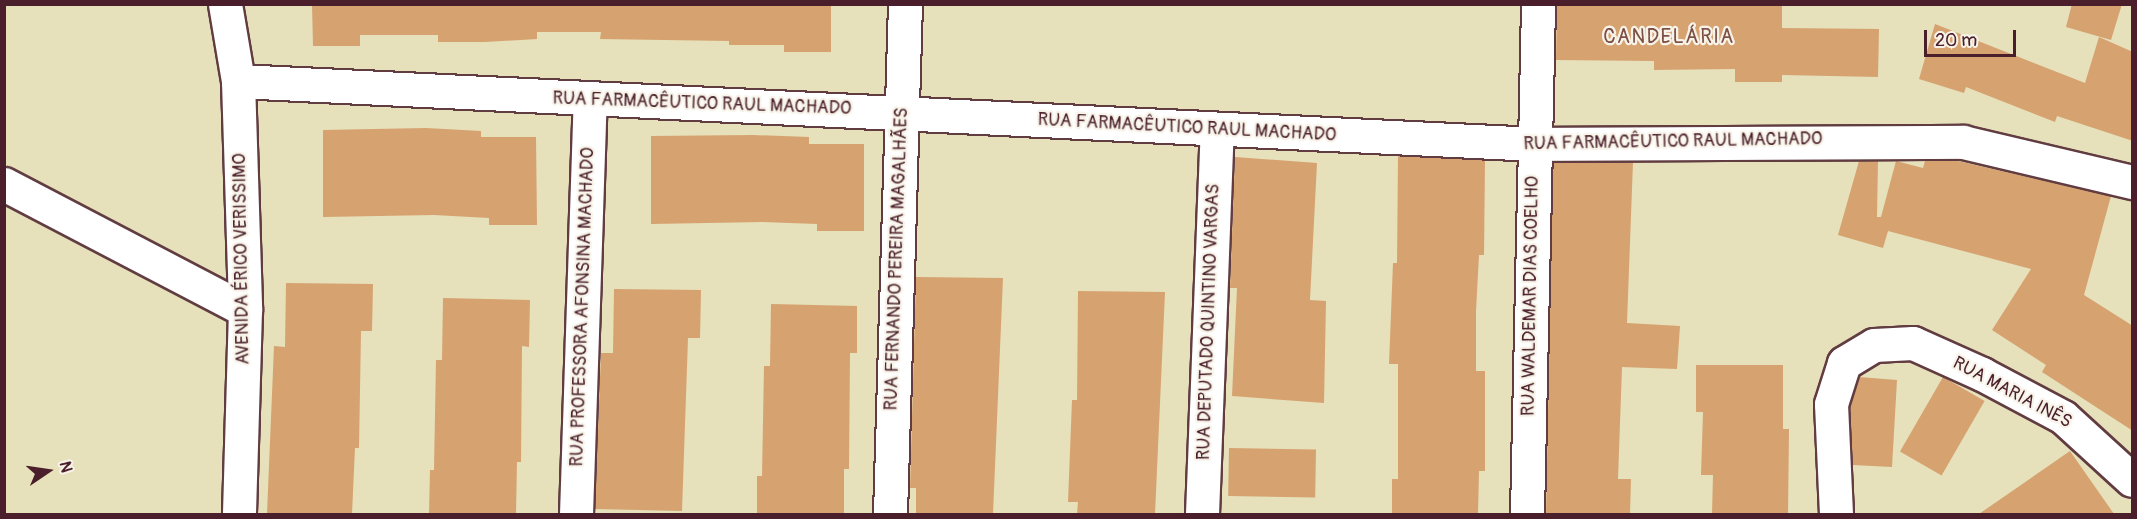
<!DOCTYPE html>
<meta charset="utf-8">
<style>
body{margin:0}
#map{position:relative;width:2137px;height:519px;overflow:hidden;background:#e6e0bb;font-family:Pangolin,sans-serif}
div>[style]{position:absolute}
[style*='--x']{left:calc(var(--x)*1px);top:calc(var(--y)*1px);width:calc(var(--w)*1px);rotate:calc(var(--a)*1deg)}
.building>*{inset:0;background:#d6a270;transform-origin:0 0}
.roads{filter:drop-shadow(2px 0 #613c41) drop-shadow(-2px 0 #613c41) drop-shadow(0 2px #613c41) drop-shadow(0 -2px #613c41)}
.minor>*{height:33px;margin:-16.5px;padding:0 16.5px;transform-origin:16.5px;border-radius:16.5px;background:#fff}
span{translate:-50% -50%;white-space:nowrap;text-align:center;line-height:1.15;-webkit-text-stroke:4.5px #f7f3e8;paint-order:stroke}
.street-label{font-size:18px;color:#4a1f2b}
.neighbourhood-label{font-size:20px;color:#7b4d43;letter-spacing:1.5px}
.frame{position:absolute;inset:0;border:6px solid #4a1f2b;pointer-events:none}
.north{position:absolute;left:18px;top:441px;width:60px;height:60px;-webkit-text-stroke:4px #f7f3e8;paint-order:stroke;rotate:77deg;font-size:16px;font-weight:700;line-height:24px;text-align:center;color:#4a1f2b}
.north::after{content:'';display:block;margin:auto;width:21px;height:27px;background:#4a1f2b;clip-path:polygon(50% 0,100% 100%,50% 72%,0 100%)}
.scale{position:absolute;left:1924px;top:30px;width:92px;height:27px;box-sizing:border-box;border:3px solid #4a1f2b;border-top:0;padding-left:8px;font-size:18px;line-height:21px;white-space:nowrap;color:#4a1f2b;-webkit-text-stroke:4px #f7f3e8;paint-order:stroke}
</style>
<div id="map">
<div class="building">
<i style="clip-path:polygon(312px 4px,831px 4px,831px 52px,784px 52px,784px 45px,729px 45px,729px 41px,600px 39px,601px 32px,537px 32px,537px 39px,485px 42px,438px 42px,438px 35px,360px 35px,360px 46px,313px 46px)"></i>
<i style="clip-path:polygon(1557px 4px,1782px 4px,1782px 28px,1879px 29px,1878px 77px,1782px 75px,1782px 82px,1735px 82px,1735px 69px,1654px 70px,1654px 61px,1556px 60px)"></i>
<i style="clip-path:polygon(2072px 4px,2122px 4px,2111px 40px,2066px 27px)"></i>
<i style="clip-path:polygon(1935px 24px,2085px 83px,2099px 37px,2133px 52px,2133px 141px,2057px 116px,2055px 122px,1966px 87px,1964px 93px,1919px 79px)"></i>
<i style="clip-path:polygon(426px 128px,481px 131px,481px 137px,536px 137px,537px 225px,489px 225px,489px 218px,434px 215px,323px 217px,323px 130px)"></i>
<i style="clip-path:polygon(753px 135px,809px 137px,809px 144px,864px 144px,864px 231px,817px 231px,817px 224px,762px 222px,651px 224px,651px 136px)"></i>
<i style="clip-path:polygon(1398px 156px,1485px 160px,1484px 255px,1479px 255px,1476px 311px,1476px 371px,1485px 371px,1485px 471px,1479px 471px,1478px 514px,1392px 514px,1392px 479px,1398px 479px,1398px 364px,1389px 364px,1393px 263px,1397px 263px)"></i>
<i style="clip-path:polygon(1235px 157px,1317px 163px,1310px 300px,1326px 301px,1324px 403px,1232px 396px,1237px 288px,1230px 288px)"></i>
<i style="clip-path:polygon(1859px 161px,1878px 161px,1877px 217px,1881px 217px,1896px 161px,1923px 168px,1925px 161px,1958px 161px,2111px 196px,2084px 295px,2133px 326px,2133px 431px,2042px 372px,2046px 365px,1992px 330px,2031px 269px,1888px 231px,1883px 248px,1838px 235px)"></i>
<i style="clip-path:polygon(1633px 162px,1627px 323px,1680px 326px,1677px 369px,1622px 367px,1618px 479px,1631px 479px,1630px 514px,1546px 514px,1553px 163px)"></i>
<i style="clip-path:polygon(916px 277px,1003px 278px,993px 514px,916px 514px,916px 488px,910px 488px)"></i>
<i style="clip-path:polygon(286px 283px,373px 284px,372px 331px,361px 331px,359px 448px,355px 448px,352px 514px,267px 514px,274px 346px,285px 347px)"></i>
<i style="clip-path:polygon(614px 289px,701px 290px,700px 338px,688px 338px,682px 511px,595px 509px,601px 353px,613px 353px)"></i>
<i style="clip-path:polygon(1078px 291px,1165px 292px,1155px 514px,1077px 514px,1078px 502px,1068px 502px,1072px 400px,1077px 400px)"></i>
<i style="clip-path:polygon(443px 298px,530px 300px,529px 347px,522px 346px,521px 462px,517px 462px,516px 514px,429px 514px,430px 470px,434px 470px,436px 360px,442px 360px)"></i>
<i style="clip-path:polygon(771px 304px,857px 306px,857px 353px,850px 353px,849px 469px,844px 469px,844px 514px,757px 514px,757px 476px,762px 476px,764px 366px,770px 366px)"></i>
<i style="clip-path:polygon(1696px 365px,1783px 365px,1783px 429px,1789px 429px,1788px 514px,1712px 514px,1713px 475px,1701px 475px,1703px 412px,1696px 412px)"></i>
<i style="clip-path:polygon(1859px 377px,1897px 380px,1892px 467px,1853px 465px,1850px 406px)"></i>
<i style="left:1943px;top:377px;width:48px;height:86px;rotate:30deg"></i>
<i style="left:1229px;top:448px;width:87px;height:48px;rotate:1deg"></i>
<i style="clip-path:polygon(2070px 451px,2114px 514px,1979px 514px)"></i>
</div>
<div class="roads">
<div class="minor">
<i style="--x:225;--y:4;--w:78;--a:80.4"></i>
<i style="--x:238;--y:81;--w:229;--a:88.2"></i>
<i style="--x:245;--y:310;--w:204;--a:91.7"></i>
<i style="--x:238;--y:81;--w:1299;--a:2.78"></i>
<i style="--x:1535;--y:144;--w:428;--a:-0.3"></i>
<i style="--x:1963;--y:142;--w:174;--a:13.3"></i>
<i style="--x:4;--y:184;--w:272;--a:27.6"></i>
<i style="--x:576;--y:514;--w:414;--a:-88.1"></i>
<i style="--x:890;--y:514;--w:510;--a:-88.32"></i>
<i style="--x:1202;--y:514;--w:384;--a:-87.8"></i>
<i style="--x:1527;--y:514;--w:510;--a:-88.76"></i>
<i style="--x:1836;--y:514;--w:110;--a:-92.6"></i>
<i style="--x:1831;--y:404;--w:43;--a:-72.4"></i>
<i style="--x:1844;--y:363;--w:35;--a:-31"></i>
<i style="--x:1874;--y:345;--w:39;--a:-3"></i>
<i style="--x:1913;--y:343;--w:76;--a:24.2"></i>
<i style="--x:1982;--y:374;--w:92;--a:28"></i>
<i style="--x:2063;--y:417;--w:93;--a:42.4"></i>
</div>
</div>
<div class="street-label">
<span style="left:702px;top:104px;rotate:2deg">RUA FARMACÊUTICO RAUL MACHADO</span>
<span style="left:1187px;top:128px;rotate:3deg">RUA FARMACÊUTICO RAUL MACHADO</span>
<span style="left:1673px;top:142px;rotate:-1deg">RUA FARMACÊUTICO RAUL MACHADO</span>
<span style="left:242px;top:259px;rotate:-91deg">AVENIDA ÉRICO VERISSIMO</span>
<span style="left:897px;top:259px;rotate:-88deg">RUA FERNANDO PEREIRA MAGALHÃES</span>
<span style="left:1531px;top:296px;rotate:-89deg">RUA WALDEMAR DIAS COELHO</span>
<span style="left:583px;top:307px;rotate:-88deg">RUA PROFESSORA AFONSINA MACHADO</span>
<span style="left:1209px;top:322px;rotate:-88deg">RUA DEPUTADO QUINTINO VARGAS</span>
<span style="left:2012px;top:393px;rotate:28deg">RUA MARIA INÊS</span>
</div>
<div class="neighbourhood-label">
<span style="left:1669px;top:36px">CANDELÁRIA</span>
</div>
<div class="frame"></div>
<div class="north">N</div>
<div class="scale">20 m</div>
</div>
